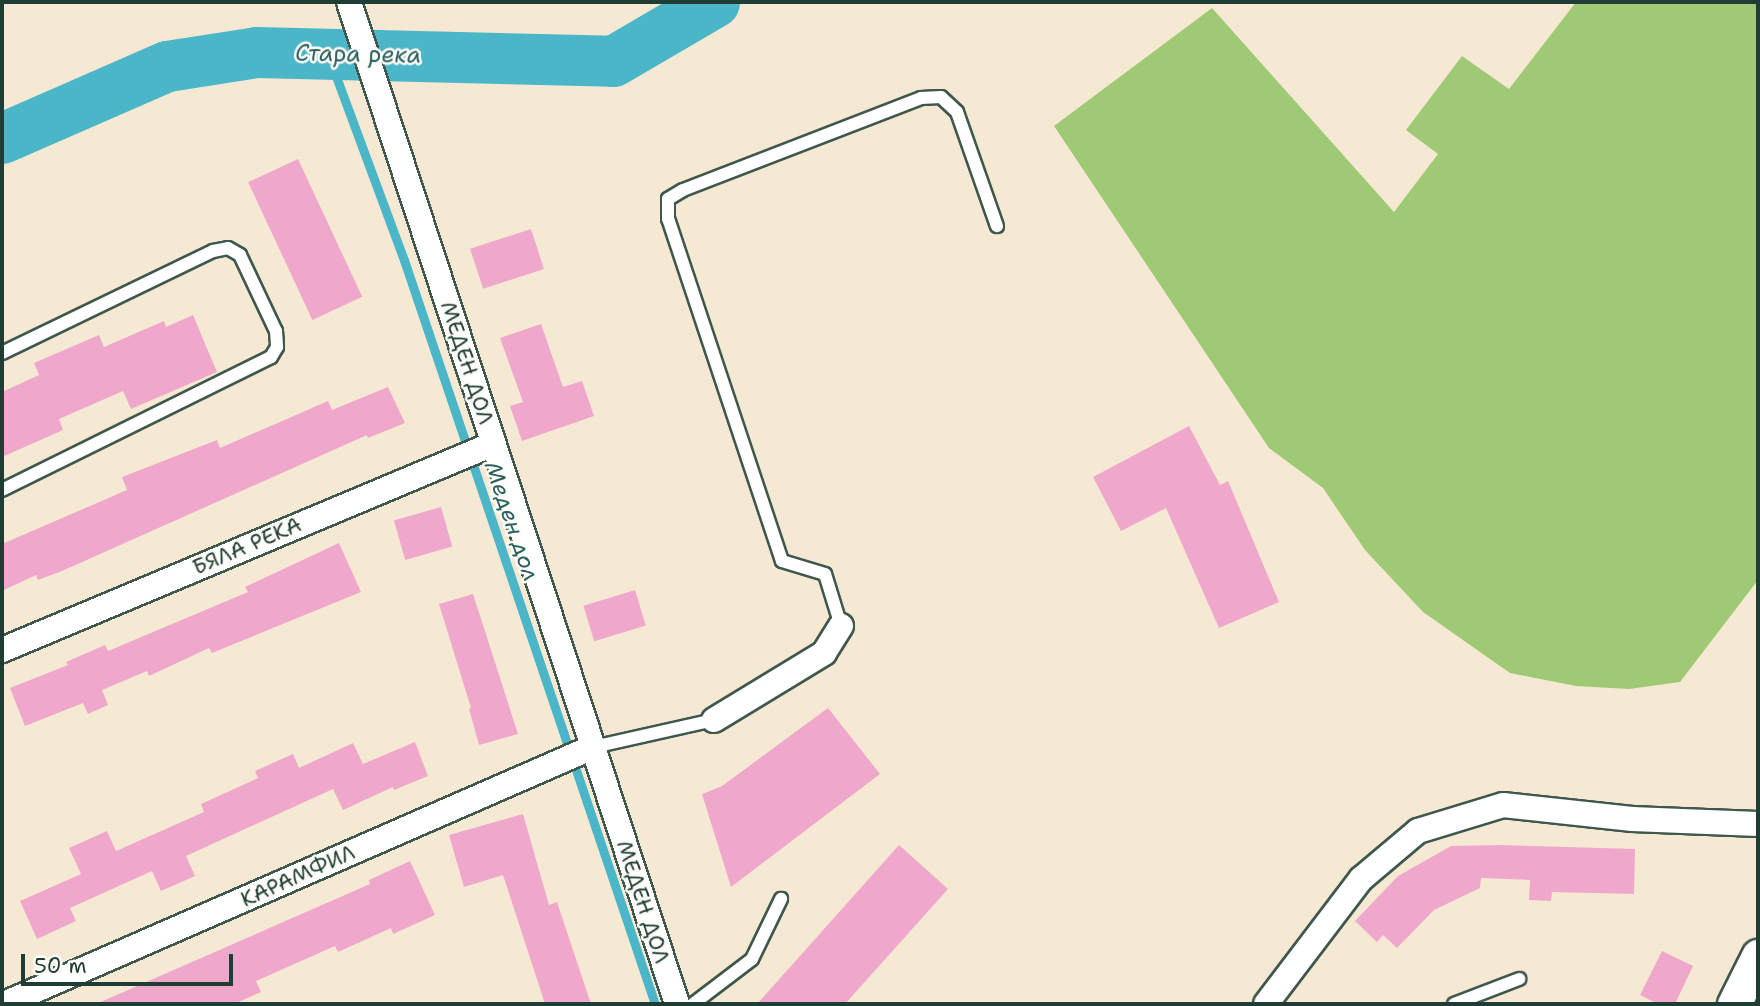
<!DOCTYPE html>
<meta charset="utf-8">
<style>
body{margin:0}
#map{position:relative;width:1760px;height:1006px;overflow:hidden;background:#f6e9d4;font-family:"Shantell Sans",sans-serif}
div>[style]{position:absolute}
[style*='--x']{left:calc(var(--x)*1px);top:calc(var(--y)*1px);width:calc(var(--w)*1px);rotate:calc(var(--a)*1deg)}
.green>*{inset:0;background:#a0c975}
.stream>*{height:9px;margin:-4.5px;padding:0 4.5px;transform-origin:4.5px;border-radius:4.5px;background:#4cb6c9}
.river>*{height:51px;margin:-25.5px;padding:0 25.5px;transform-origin:25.5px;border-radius:25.5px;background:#4cb6c9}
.building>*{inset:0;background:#efa8cc;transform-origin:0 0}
.roads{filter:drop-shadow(2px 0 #3f574c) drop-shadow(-2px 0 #3f574c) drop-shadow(0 2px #3f574c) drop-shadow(0 -2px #3f574c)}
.lane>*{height:12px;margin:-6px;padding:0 6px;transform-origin:6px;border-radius:6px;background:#fff}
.street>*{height:24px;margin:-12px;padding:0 12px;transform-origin:12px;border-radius:12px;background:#fff}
.secondary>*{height:33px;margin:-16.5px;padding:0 16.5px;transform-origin:16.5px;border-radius:16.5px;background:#fff}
span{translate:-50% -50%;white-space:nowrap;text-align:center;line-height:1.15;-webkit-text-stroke:5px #fdfcf7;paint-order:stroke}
.street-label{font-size:21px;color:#1f3d34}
.water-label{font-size:23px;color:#2c6161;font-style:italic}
.frame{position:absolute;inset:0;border:4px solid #1f3d34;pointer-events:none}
.scale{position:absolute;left:21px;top:954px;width:212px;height:32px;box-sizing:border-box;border:4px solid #1f3d34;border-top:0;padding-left:9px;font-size:21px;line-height:24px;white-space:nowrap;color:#1f3d34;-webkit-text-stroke:5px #fdfcf7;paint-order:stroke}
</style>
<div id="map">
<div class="green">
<i style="clip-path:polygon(1576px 2px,1758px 2px,1758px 580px,1680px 682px,1629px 689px,1576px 686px,1510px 673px,1423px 612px,1365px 550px,1323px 488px,1269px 448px,1054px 126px,1212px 8px,1394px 212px,1438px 154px,1406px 130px,1462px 56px,1509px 89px)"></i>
</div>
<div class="stream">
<i style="--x:327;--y:52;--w:222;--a:69.7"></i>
<i style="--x:404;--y:260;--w:785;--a:71.36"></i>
</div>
<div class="river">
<i style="--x:2;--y:138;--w:180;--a:-23.6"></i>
<i style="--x:167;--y:66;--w:90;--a:-8.9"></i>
<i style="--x:256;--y:52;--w:357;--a:1.4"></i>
<i style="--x:613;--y:61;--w:117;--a:-30.3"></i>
</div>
<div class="building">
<i style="left:298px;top:159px;width:152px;height:55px;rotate:65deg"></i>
<i style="left:531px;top:229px;width:42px;height:64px;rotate:72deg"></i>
<i style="clip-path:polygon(193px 315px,217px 372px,131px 409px,123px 391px,59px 419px,63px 430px,2px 457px,2px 392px,39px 375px,34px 363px,99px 335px,104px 347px,164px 321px,166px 327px)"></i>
<i style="clip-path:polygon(541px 324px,563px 387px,582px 381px,594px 416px,522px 441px,510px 406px,523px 402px,500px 338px)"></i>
<i style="clip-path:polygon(388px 387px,405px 423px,368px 438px,367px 435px,62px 571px,38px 580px,36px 575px,2px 591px,2px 544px,127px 490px,122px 477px,217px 440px,220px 448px,328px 401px,332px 410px)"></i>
<i style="clip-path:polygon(1189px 426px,1220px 485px,1228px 481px,1279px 602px,1219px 628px,1166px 508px,1121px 531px,1093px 477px)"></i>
<i style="left:441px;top:507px;width:41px;height:49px;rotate:74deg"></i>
<i style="clip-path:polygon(339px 543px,361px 592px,212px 653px,209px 648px,149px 676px,147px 671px,102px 690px,108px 705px,88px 714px,83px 703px,25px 726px,10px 688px,68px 665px,66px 662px,105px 645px,108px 651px,248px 592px,245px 587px)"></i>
<i style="left:635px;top:590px;width:37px;height:54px;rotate:73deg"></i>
<i style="clip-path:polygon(473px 594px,518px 734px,479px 745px,469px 709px,471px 708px,439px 604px)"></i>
<i style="clip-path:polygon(828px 708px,880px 774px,731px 887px,702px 794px,722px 786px)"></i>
<i style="clip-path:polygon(415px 742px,428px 776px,394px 790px,393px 787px,343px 810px,333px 789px,186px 856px,195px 876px,161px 891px,152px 871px,70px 908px,76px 921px,37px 939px,20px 901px,81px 874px,69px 848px,107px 831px,116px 851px,204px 812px,201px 804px,258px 778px,255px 771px,293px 754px,299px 768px,353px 743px,363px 764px)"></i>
<i style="clip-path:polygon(523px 814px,549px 905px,557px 902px,591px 1004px,545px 1004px,503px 875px,464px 887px,449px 835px)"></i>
<i style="clip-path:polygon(899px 845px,948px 889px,845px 1004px,757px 1004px)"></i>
<i style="clip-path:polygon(1502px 845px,1635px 849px,1634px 894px,1552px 892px,1551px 901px,1529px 900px,1530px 880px,1481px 878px,1480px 888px,1434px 910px,1397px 948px,1383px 935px,1377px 942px,1355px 921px,1398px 876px,1451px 846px)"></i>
<i style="clip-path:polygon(410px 861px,435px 915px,393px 934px,391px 928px,338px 952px,335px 946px,256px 981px,261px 992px,234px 1004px,96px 1004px,370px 884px,369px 880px)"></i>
<i style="clip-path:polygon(1662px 951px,1693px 966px,1675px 1004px,1658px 1004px,1640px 995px)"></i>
</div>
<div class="roads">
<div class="lane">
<i style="--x:2;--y:353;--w:234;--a:-25.8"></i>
<i style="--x:213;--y:251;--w:15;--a:-11"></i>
<i style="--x:228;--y:248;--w:14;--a:30"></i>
<i style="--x:240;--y:255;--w:84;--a:64.7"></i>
<i style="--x:276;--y:331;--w:16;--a:86"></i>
<i style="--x:277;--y:347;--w:12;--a:121"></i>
<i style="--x:271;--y:357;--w:300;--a:153.7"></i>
<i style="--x:841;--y:626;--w:54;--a:-107.1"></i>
<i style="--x:825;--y:574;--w:45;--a:-163.2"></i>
<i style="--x:782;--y:561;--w:360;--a:-108.4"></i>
<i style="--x:668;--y:219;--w:20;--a:-90"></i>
<i style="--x:668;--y:199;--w:17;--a:-31"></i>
<i style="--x:683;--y:190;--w:255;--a:-21.1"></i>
<i style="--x:921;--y:98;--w:20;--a:-3"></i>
<i style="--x:941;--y:97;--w:22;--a:43"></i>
<i style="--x:957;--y:112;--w:121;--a:70.7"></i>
<i style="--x:593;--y:747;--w:124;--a:-12.6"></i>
<i style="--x:693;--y:1004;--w:74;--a:-37.3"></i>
<i style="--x:752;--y:959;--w:67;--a:-64.2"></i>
<i style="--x:1454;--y:1004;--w:70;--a:-21"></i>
</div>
<div class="street">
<i style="--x:349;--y:2;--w:1054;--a:71.87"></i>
<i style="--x:2;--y:650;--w:532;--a:-22.76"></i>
<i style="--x:714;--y:720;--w:129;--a:-31.3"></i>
<i style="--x:824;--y:653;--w:32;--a:-58"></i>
<i style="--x:4;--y:1004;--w:643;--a:-23.57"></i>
<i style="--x:1266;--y:1004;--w:157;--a:-52.8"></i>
<i style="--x:1361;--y:879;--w:75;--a:-40.1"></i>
<i style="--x:1418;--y:831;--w:89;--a:-17"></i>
<i style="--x:1503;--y:805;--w:130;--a:6.2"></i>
<i style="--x:1632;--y:819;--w:126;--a:2.3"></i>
</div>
<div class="secondary">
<i style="--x:1734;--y:1004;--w:54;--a:-63.4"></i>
</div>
</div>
<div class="street-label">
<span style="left:467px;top:363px;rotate:72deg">МЕДЕН ДОЛ</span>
<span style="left:247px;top:546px;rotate:-23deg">БЯЛА РЕКА</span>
<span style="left:298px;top:876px;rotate:-24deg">КАРАМФИЛ</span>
<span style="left:643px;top:902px;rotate:72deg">МЕДЕН ДОЛ</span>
</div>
<div class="water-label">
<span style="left:358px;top:54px;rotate:1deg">Стара река</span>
<span style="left:512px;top:521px;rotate:71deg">Меден дол</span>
</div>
<div class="frame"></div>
<div class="scale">50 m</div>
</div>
